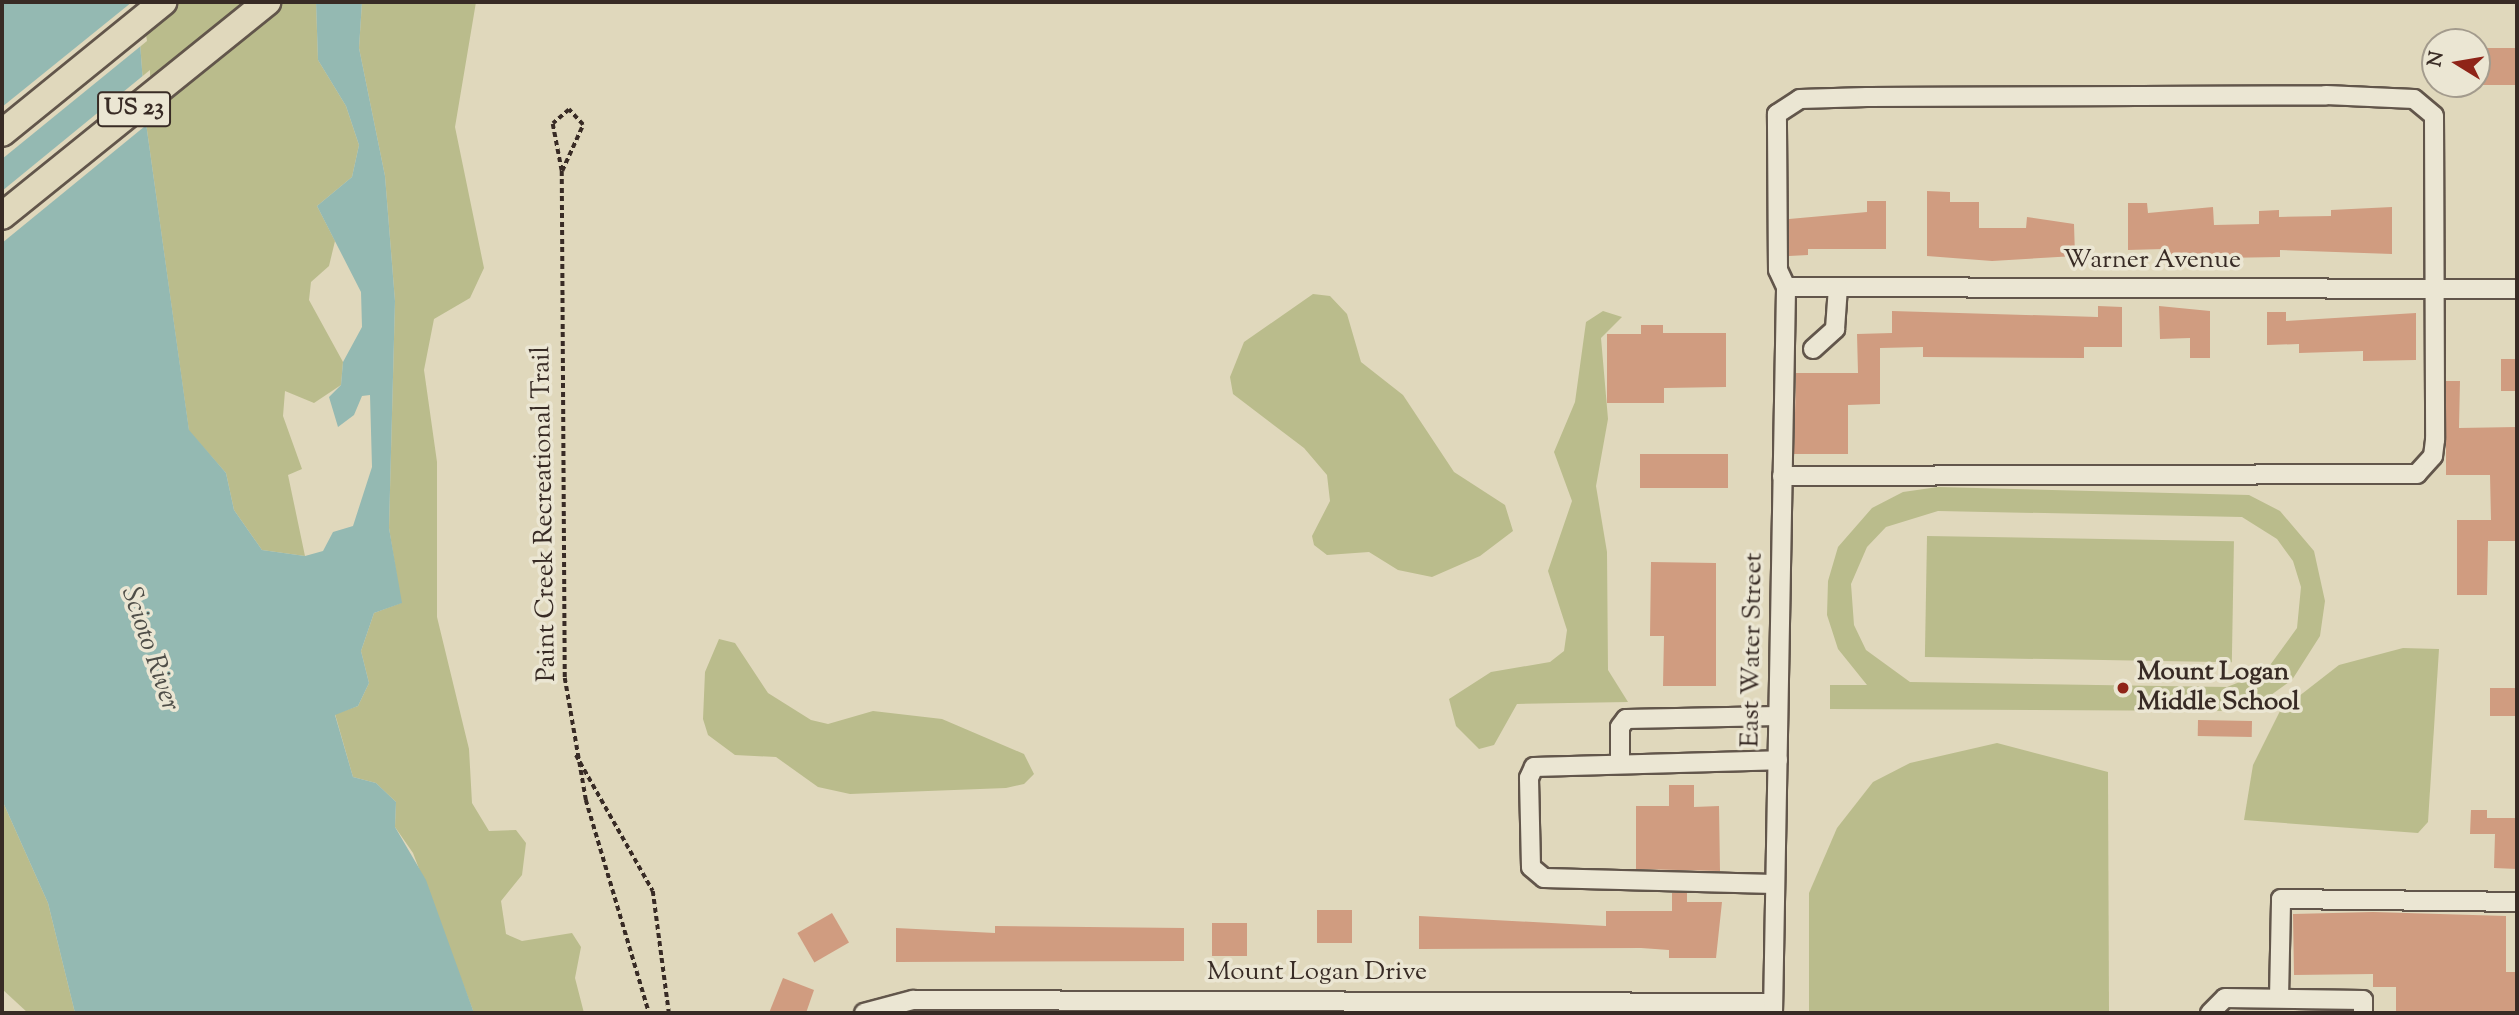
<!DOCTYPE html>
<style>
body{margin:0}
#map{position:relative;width:2519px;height:1015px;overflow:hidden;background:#e0d8bc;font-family:"Sorts Mill Goudy",serif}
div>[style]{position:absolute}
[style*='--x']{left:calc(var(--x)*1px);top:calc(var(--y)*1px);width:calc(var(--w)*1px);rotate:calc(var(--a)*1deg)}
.green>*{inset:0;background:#babc8c;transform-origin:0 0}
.water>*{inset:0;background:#94b9b2}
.pier>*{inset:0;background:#e0d8bc}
.building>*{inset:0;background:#d09c80;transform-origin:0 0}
.path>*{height:3.5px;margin-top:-1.75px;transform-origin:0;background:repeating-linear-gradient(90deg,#382b25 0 5px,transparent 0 8.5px)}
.roads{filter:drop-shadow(2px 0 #62564b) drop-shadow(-2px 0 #62564b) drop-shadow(0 2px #62564b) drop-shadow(0 -2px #62564b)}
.minor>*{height:18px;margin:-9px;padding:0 9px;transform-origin:9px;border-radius:9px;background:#ebe6d3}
.highway>*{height:26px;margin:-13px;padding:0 13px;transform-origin:13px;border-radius:13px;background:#e0d8bc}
.dots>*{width:19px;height:19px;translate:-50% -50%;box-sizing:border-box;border:4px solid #ebe6d3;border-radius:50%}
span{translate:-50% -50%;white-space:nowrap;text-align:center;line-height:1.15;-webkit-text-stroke:7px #ebe6d3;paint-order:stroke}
.shield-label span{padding:2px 5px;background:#ebe6d3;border:2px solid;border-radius:5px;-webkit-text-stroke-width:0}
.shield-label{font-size:24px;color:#382b25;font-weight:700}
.street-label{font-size:26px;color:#382b25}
.poi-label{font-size:26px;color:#382b25;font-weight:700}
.left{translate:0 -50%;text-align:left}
.water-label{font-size:28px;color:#4f4e48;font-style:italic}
.frame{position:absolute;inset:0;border:4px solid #382b25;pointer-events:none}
.north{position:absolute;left:2421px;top:28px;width:70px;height:70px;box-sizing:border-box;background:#ebe6d3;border:2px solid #a39b8d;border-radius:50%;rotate:281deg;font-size:19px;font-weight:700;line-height:28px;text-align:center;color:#382b25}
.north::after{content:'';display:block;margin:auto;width:24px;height:32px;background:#8f2418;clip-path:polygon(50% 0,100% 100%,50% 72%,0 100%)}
</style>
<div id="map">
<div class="green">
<i style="clip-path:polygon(137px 2px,316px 2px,318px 60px,346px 106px,359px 145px,352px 177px,317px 206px,335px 241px,329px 266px,311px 282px,309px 300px,343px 362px,341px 385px,314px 403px,285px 391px,283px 416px,302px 469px,288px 475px,305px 556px,262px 550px,234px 510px,226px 473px,189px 431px,146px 123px)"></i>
<i style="clip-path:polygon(362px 2px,476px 2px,455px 127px,484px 268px,470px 298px,434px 319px,424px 370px,437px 462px,437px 617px,469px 749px,472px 803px,489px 831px,516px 830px,526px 843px,522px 875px,501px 901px,506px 934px,522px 941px,572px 933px,581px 947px,575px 978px,584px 1013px,474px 1013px,413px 853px,395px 827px,396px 802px,376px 783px,353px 777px,335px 714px,358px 706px,369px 683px,361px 651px,374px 613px,401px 603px,389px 528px,395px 301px,385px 176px,359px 48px)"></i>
<i style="clip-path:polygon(1313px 294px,1330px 296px,1347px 314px,1361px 362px,1403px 395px,1454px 472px,1505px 505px,1513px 531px,1480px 556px,1432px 577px,1398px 570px,1369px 552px,1327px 555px,1314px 545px,1312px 536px,1330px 501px,1327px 475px,1304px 448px,1233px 394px,1230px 377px,1244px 342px)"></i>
<i style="clip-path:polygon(1603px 311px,1622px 317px,1601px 338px,1608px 419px,1596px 486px,1607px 552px,1608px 670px,1628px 702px,1517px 704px,1494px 745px,1479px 749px,1456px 726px,1449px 699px,1491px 672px,1550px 662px,1564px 651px,1567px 630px,1548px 571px,1572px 501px,1554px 452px,1575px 402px,1586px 322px)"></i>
<i style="clip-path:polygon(evenodd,1938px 487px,2249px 495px,2280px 511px,2314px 551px,2325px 601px,2320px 636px,2292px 680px,2264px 700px,2231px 711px,1830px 709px,1830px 685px,1867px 685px,1838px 649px,1827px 615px,1828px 581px,1838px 547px,1872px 508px,1903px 492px,1938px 487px,1938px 511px,2242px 517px,2277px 539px,2293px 561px,2301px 587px,2297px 628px,2265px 672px,2227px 687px,1910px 682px,1866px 650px,1854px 625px,1851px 584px,1867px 547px,1886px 527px,1938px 511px)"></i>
<i style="left:1927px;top:536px;width:307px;height:121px;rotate:1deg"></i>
<i style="clip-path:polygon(719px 639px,735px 643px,768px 693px,811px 720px,828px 724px,873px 711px,942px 719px,1024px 754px,1034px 774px,1024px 784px,1006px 788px,850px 794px,818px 787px,776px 757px,735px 755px,708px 735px,703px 719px,705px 672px)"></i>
<i style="clip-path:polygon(2403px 648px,2439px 649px,2428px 822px,2418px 833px,2244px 820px,2253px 765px,2280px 711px,2339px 665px)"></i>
<i style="clip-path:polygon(1997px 743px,2108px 772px,2109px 1013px,1809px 1013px,1809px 893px,1837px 828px,1873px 782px,1910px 763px)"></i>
<i style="clip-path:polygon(2px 800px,48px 903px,75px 1013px,28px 1013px,2px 989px)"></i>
</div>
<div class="water">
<i style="clip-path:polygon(2px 2px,137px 2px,146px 123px,189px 430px,226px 473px,234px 510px,262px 550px,305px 556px,323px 551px,333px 532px,353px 526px,372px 467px,370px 395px,362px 396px,354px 415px,338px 427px,329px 397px,341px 385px,343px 362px,362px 327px,361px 292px,317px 206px,352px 177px,359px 145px,346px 106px,318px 60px,316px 2px,362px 2px,359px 48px,385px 176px,395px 301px,389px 528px,402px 603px,374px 613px,361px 651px,369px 683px,358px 706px,335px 715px,353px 777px,376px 783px,396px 802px,395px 827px,426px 880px,474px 1013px,75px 1013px,48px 903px,2px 800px)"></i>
</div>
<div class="pier">
<i style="clip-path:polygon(132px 2px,141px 2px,147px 41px,2px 159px,2px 107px)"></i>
<i style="clip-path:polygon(150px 70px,150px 122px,2px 243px,2px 191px)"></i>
</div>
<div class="building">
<i style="left:2477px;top:48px;width:40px;height:37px"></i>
<i style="clip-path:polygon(1927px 191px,1950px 192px,1950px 202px,1979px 202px,1979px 228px,2026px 228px,2027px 217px,2074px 224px,2075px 256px,1992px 261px,1927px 256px)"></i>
<i style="clip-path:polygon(1867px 201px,1886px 201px,1886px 249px,1808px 249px,1808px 255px,1789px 256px,1789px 219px,1867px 212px)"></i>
<i style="clip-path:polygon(2128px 203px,2147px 203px,2148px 213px,2213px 207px,2214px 225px,2259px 224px,2259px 211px,2279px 210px,2279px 217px,2331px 216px,2331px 210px,2392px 207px,2392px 254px,2280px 250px,2280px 257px,2163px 259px,2163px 249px,2128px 250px)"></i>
<i style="clip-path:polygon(2098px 306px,2122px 307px,2122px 347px,2084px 347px,2084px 358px,1923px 357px,1923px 347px,1880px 348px,1880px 404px,1848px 405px,1848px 454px,1794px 454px,1796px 373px,1858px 373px,1857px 334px,1892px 333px,1892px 311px,2098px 317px)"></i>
<i style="clip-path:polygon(2159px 306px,2210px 311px,2210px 358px,2190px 358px,2190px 338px,2160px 339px)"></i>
<i style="clip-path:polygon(2267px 312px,2286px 312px,2286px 321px,2416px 313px,2416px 360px,2363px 361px,2363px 351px,2299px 353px,2299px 344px,2267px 345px)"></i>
<i style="clip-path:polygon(1641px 325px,1663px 325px,1663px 333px,1726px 333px,1726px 387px,1664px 388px,1664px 403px,1607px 403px,1607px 334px,1641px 334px)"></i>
<i style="left:2501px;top:359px;width:16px;height:32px"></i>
<i style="clip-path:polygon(2446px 381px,2460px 381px,2459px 428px,2517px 427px,2517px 541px,2488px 541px,2487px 595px,2457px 595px,2457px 520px,2491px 520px,2490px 475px,2446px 475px)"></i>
<i style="left:1640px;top:454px;width:88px;height:34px"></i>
<i style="clip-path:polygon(1651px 562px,1716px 563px,1716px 686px,1663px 686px,1664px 636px,1650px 636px)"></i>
<i style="left:2490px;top:688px;width:27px;height:28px"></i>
<i style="left:2198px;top:720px;width:54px;height:16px;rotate:1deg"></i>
<i style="clip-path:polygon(1669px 785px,1694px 785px,1694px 807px,1719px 806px,1720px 871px,1636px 869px,1636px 806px,1669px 806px)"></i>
<i style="clip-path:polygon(2471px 810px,2487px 810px,2487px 818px,2517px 818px,2517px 869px,2494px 868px,2495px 834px,2470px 834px)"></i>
<i style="clip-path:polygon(1672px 893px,1687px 893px,1687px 902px,1722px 902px,1716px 958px,1669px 958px,1669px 950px,1641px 948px,1419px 949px,1419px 916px,1606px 926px,1606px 911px,1672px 911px)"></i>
<i style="left:1317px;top:910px;width:35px;height:33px"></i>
<i style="clip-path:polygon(2373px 912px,2506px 916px,2506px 972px,2517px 972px,2517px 1013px,2396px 1013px,2396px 987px,2373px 987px,2373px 974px,2294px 975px,2293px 914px)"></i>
<i style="left:832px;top:913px;width:34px;height:40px;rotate:60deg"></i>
<i style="left:1212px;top:923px;width:35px;height:33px"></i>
<i style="clip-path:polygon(995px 926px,1184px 928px,1184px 961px,896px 962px,896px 928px,995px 933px)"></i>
<i style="clip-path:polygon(783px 978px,814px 990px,806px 1013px,769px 1013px)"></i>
</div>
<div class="path">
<i style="--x:562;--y:171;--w:51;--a:-65.5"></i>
<i style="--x:583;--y:125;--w:21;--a:-133"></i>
<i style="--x:569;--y:110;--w:21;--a:139"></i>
<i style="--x:553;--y:124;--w:48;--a:79.2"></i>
<i style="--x:562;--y:171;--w:507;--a:89.66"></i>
<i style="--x:565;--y:678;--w:124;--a:80.2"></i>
<i style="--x:586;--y:800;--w:222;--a:73.5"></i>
<i style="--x:576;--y:755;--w:156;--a:60.5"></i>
<i style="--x:653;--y:891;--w:123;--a:82.5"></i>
</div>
<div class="roads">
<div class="minor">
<i style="--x:1786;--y:287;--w:731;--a:0.16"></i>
<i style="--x:1813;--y:349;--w:30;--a:-42"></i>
<i style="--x:1835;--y:329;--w:42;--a:-85.9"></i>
<i style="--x:1620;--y:764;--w:37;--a:-90"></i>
<i style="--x:1620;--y:727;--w:10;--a:-53"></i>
<i style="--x:1626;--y:719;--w:152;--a:-1.1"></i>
<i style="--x:1774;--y:884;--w:230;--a:-178.5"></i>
<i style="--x:1544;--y:878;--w:17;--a:-140"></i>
<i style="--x:1531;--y:867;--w:89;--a:-91.3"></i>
<i style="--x:1529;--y:778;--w:12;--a:-66"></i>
<i style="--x:1534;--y:767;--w:244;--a:-1.6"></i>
<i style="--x:2279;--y:998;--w:99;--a:-88.8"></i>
<i style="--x:2281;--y:899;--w:236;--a:0.7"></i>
<i style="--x:864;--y:1013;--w:51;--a:-14.9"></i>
<i style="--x:913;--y:1000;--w:860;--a:0.2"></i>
<i style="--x:1773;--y:1013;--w:726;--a:-88.97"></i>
<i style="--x:1786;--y:287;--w:19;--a:-115"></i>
<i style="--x:1778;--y:270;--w:156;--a:-90.4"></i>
<i style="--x:1777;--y:114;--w:27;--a:-33"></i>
<i style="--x:1800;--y:99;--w:67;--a:-1.7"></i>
<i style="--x:1867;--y:97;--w:459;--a:-0.2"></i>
<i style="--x:2326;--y:95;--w:88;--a:2.6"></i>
<i style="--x:2414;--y:99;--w:26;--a:40"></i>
<i style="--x:2434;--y:116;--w:324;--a:89.8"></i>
<i style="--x:2435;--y:440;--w:16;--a:97"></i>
<i style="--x:2433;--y:456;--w:24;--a:132"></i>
<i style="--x:2417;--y:474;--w:635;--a:179.82"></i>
<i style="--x:2210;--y:1013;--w:21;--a:-45"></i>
<i style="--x:2225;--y:998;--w:138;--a:0.8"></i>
<i style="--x:2363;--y:1000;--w:13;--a:90"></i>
</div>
<div class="highway">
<i style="--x:2;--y:133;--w:208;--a:-39.1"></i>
<i style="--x:2;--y:216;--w:341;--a:-38.9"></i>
</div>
</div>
<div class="dots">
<i style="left:2123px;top:688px;background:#8f2418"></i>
</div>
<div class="shield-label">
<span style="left:134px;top:109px">US 23</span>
</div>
<div class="street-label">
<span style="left:2152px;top:261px">Warner Avenue</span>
<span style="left:545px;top:514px;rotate:-91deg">Paint Creek Recreational Trail</span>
<span style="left:1753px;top:650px;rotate:-89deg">East Water Street</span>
<span style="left:1317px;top:973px">Mount Logan Drive</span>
</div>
<div class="poi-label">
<span class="left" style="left:2137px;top:688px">Mount Logan<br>Middle School</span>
</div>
<div class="water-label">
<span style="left:150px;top:649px;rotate:71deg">Scioto River</span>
</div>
<div class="frame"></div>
<div class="north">N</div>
</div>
